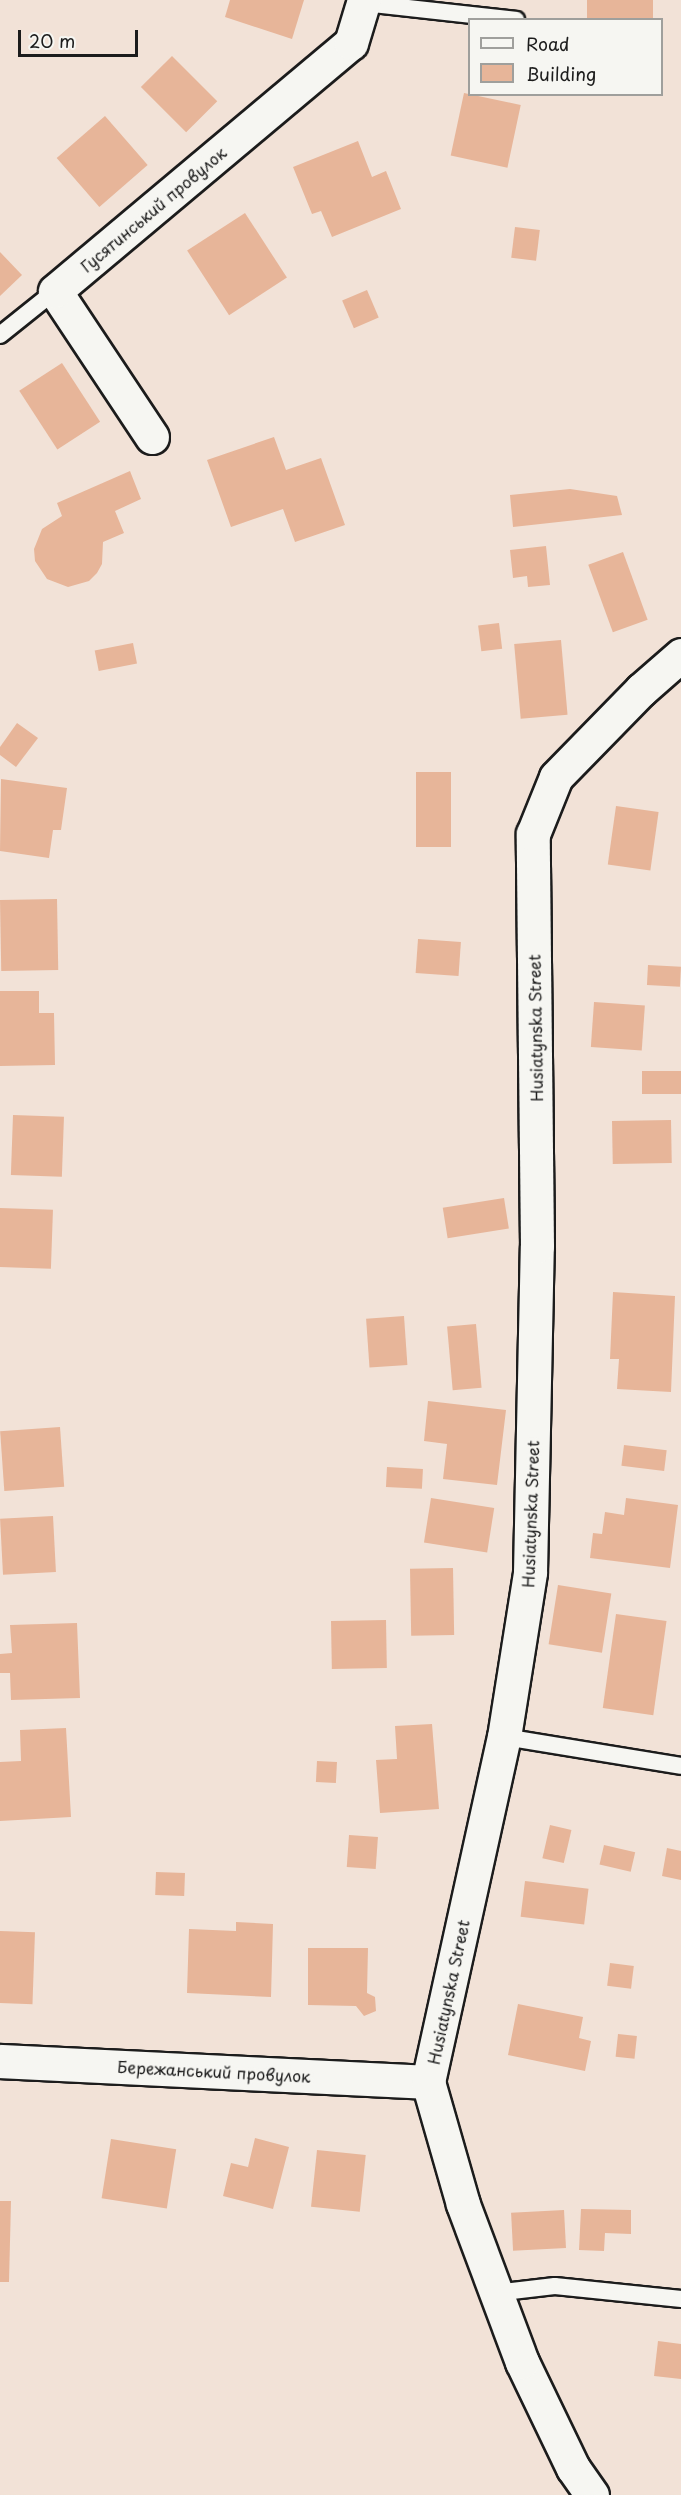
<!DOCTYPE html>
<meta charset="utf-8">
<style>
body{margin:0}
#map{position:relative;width:681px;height:2495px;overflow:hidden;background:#f2e2d7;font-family:"Playpen Sans",sans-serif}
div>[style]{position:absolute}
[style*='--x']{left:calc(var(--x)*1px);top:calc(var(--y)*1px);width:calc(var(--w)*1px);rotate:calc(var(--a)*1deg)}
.building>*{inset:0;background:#e7b599;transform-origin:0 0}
.roads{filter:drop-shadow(2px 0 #1c1c1c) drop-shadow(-2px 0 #1c1c1c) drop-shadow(0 2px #1c1c1c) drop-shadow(0 -2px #1c1c1c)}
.service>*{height:16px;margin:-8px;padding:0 8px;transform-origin:8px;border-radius:8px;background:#f6f6f2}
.minor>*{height:33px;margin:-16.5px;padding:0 16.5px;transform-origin:16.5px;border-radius:16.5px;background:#f6f6f2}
span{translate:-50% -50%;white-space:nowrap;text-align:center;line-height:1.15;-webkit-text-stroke:6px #f6f6f2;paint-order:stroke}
.street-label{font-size:16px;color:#1c1c1c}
.legend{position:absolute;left:468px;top:18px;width:195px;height:78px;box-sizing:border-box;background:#f6f6f2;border:2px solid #9f9f9c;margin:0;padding:8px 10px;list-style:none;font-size:18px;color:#1c1c1c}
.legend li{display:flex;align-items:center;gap:12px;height:30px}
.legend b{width:30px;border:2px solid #9f9f9c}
.scale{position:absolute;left:18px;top:30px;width:120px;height:27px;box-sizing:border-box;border:3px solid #1c1c1c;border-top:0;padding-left:8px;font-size:18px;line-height:21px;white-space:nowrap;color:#1c1c1c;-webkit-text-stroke:4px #f6f6f2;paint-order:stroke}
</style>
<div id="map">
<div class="building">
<i style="clip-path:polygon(230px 0,304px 0,292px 39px,225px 17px)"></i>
<i style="left:587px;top:0;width:66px;height:20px"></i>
<i style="left:172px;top:56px;width:64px;height:44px;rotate:45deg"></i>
<i style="left:464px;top:93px;width:58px;height:64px;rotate:12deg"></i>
<i style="left:105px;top:116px;width:65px;height:64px;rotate:49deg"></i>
<i style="clip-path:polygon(358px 141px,372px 177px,386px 171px,401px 209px,332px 237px,321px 211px,312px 214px,293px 167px)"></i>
<i style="left:245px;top:213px;width:77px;height:69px;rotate:57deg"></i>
<i style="left:515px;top:227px;width:25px;height:31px;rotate:7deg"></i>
<i style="clip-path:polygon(0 252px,22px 275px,0 296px)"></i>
<i style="left:367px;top:290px;width:30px;height:27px;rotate:67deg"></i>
<i style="left:62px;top:363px;width:70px;height:51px;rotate:57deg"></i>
<i style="clip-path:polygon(274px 437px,286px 470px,321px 458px,345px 525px,295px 542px,283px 509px,231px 527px,207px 460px)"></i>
<i style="clip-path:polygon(130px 471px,141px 499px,115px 511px,124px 533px,103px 542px,102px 564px,97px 573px,89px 581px,68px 587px,47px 579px,35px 561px,34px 549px,42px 529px,62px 516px,57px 503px)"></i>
<i style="clip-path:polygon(570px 489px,617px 496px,622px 515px,513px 527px,510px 495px)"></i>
<i style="clip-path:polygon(546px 546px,550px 585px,528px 587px,527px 576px,513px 578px,510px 550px)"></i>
<i style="left:623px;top:552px;width:72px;height:37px;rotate:70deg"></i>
<i style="left:499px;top:623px;width:26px;height:21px;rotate:83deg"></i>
<i style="left:561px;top:640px;width:75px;height:47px;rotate:85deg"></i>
<i style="left:133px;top:643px;width:21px;height:39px;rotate:79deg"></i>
<i style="clip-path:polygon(17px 723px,38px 738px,16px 767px,0 755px,0 747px)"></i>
<i style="left:416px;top:772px;width:35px;height:75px"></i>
<i style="clip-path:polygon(1px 779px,67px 788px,61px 830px,53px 830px,49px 858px,0 851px)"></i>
<i style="left:616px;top:806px;width:43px;height:59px;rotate:8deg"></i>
<i style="left:57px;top:899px;width:71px;height:57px;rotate:89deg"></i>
<i style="left:418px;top:939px;width:43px;height:34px;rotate:4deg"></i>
<i style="left:648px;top:965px;width:33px;height:20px;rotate:3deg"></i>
<i style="clip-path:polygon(0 991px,39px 991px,39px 1013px,54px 1013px,55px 1065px,0 1066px)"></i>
<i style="left:594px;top:1002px;width:51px;height:45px;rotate:4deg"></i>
<i style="left:642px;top:1071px;width:39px;height:23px"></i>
<i style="left:13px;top:1115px;width:51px;height:60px;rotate:2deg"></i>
<i style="left:671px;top:1120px;width:43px;height:59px;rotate:89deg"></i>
<i style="left:504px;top:1198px;width:31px;height:62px;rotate:81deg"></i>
<i style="left:0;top:1208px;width:53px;height:59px;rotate:2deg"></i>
<i style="clip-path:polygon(613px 1292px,675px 1296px,671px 1392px,617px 1389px,619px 1359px,610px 1359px)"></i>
<i style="left:404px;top:1316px;width:49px;height:38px;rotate:86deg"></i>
<i style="left:476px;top:1324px;width:64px;height:29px;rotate:85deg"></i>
<i style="clip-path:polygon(428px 1401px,506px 1410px,497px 1485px,443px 1479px,447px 1444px,424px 1441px)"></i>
<i style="left:60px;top:1427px;width:60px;height:60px;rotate:86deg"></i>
<i style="left:624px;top:1445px;width:43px;height:21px;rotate:7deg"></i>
<i style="left:387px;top:1467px;width:36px;height:20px;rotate:3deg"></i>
<i style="left:431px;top:1498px;width:64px;height:45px;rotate:9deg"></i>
<i style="clip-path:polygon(626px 1498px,678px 1505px,670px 1568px,590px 1558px,593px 1533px,602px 1534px,605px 1512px,624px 1515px)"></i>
<i style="left:53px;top:1516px;width:56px;height:53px;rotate:87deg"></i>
<i style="left:453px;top:1568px;width:67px;height:43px;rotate:89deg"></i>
<i style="left:558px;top:1585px;width:54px;height:60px;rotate:9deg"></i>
<i style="left:616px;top:1614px;width:51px;height:95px;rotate:8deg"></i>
<i style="left:386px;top:1620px;width:48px;height:55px;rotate:89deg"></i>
<i style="clip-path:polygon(77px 1623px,80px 1698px,11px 1700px,10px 1673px,0 1673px,0 1654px,12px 1653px,10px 1625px)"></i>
<i style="clip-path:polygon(432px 1724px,439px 1809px,380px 1813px,376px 1760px,397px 1759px,395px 1726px)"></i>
<i style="clip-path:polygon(66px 1728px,71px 1817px,0 1821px,0 1762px,21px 1761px,20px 1730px)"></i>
<i style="left:317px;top:1761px;width:20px;height:21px;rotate:3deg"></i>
<i style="left:550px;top:1825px;width:22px;height:34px;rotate:13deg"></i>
<i style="left:349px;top:1835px;width:29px;height:32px;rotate:4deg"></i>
<i style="left:604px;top:1845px;width:32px;height:20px;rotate:13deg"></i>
<i style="clip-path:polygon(667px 1848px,681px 1851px,681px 1880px,662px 1876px)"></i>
<i style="left:156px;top:1872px;width:29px;height:23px;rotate:2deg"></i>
<i style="left:525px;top:1881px;width:64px;height:36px;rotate:7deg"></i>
<i style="clip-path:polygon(236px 1922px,273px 1924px,271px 1997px,187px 1993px,189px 1929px,236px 1931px)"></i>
<i style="left:0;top:1931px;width:35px;height:72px;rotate:2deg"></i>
<i style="clip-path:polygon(308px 1948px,368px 1948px,367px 1993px,375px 1997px,376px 2011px,364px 2016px,356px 2006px,308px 2005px)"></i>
<i style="left:610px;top:1963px;width:24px;height:23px;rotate:7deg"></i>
<i style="clip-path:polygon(518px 2004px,583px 2017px,579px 2038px,591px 2041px,585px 2071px,508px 2055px)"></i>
<i style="left:618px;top:2034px;width:19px;height:23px;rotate:6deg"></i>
<i style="clip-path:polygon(255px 2138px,289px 2147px,273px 2209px,223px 2196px,231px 2163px,248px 2167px)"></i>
<i style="left:111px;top:2139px;width:66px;height:60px;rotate:9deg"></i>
<i style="left:317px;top:2150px;width:49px;height:57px;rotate:6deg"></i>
<i style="clip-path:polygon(0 2201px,11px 2201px,9px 2282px,0 2282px)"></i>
<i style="clip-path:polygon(581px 2209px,631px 2210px,631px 2234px,605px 2233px,604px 2251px,579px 2250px)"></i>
<i style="left:564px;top:2210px;width:38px;height:53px;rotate:87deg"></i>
<i style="clip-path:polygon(658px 2341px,681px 2344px,681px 2379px,654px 2376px)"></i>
</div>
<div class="roads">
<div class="service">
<i style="--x:363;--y:3;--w:154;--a:6.3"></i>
<i style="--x:0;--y:335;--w:70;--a:-38.7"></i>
<i style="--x:504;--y:1737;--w:179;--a:9.3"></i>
<i style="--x:495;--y:2293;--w:60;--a:-6.7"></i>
<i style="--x:555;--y:2286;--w:127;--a:5.9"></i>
</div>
<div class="minor">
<i style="--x:152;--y:437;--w:175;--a:-123.6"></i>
<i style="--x:55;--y:291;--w:386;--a:-40"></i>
<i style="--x:351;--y:43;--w:45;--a:-73.2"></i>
<i style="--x:0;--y:2061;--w:429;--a:2.8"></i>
<i style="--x:592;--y:2495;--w:33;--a:-125"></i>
<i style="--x:573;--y:2468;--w:118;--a:-115.7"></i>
<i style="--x:522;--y:2362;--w:169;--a:-110.5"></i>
<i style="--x:463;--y:2204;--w:127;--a:-106"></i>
<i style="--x:428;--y:2082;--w:353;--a:-77.6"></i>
<i style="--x:504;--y:1737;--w:167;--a:-81"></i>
<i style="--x:530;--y:1572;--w:326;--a:-88.8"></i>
<i style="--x:537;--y:1246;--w:412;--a:-90.6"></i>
<i style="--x:533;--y:834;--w:61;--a:-68"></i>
<i style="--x:556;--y:777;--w:122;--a:-45.7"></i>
<i style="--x:641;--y:690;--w:53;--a:-41.2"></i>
</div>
</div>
<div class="street-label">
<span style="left:153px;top:209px;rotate:-40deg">Гусятинський провулок</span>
<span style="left:535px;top:1028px;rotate:-91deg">Husiatynska Street</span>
<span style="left:530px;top:1514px;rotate:-88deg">Husiatynska Street</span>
<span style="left:448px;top:1992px;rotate:-78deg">Husiatynska Street</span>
<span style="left:214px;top:2071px;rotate:3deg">Бережанський провулок</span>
</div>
<ul class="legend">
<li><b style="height:8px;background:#f6f6f2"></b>Road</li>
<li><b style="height:16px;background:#e7b599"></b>Building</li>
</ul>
<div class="scale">20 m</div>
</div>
